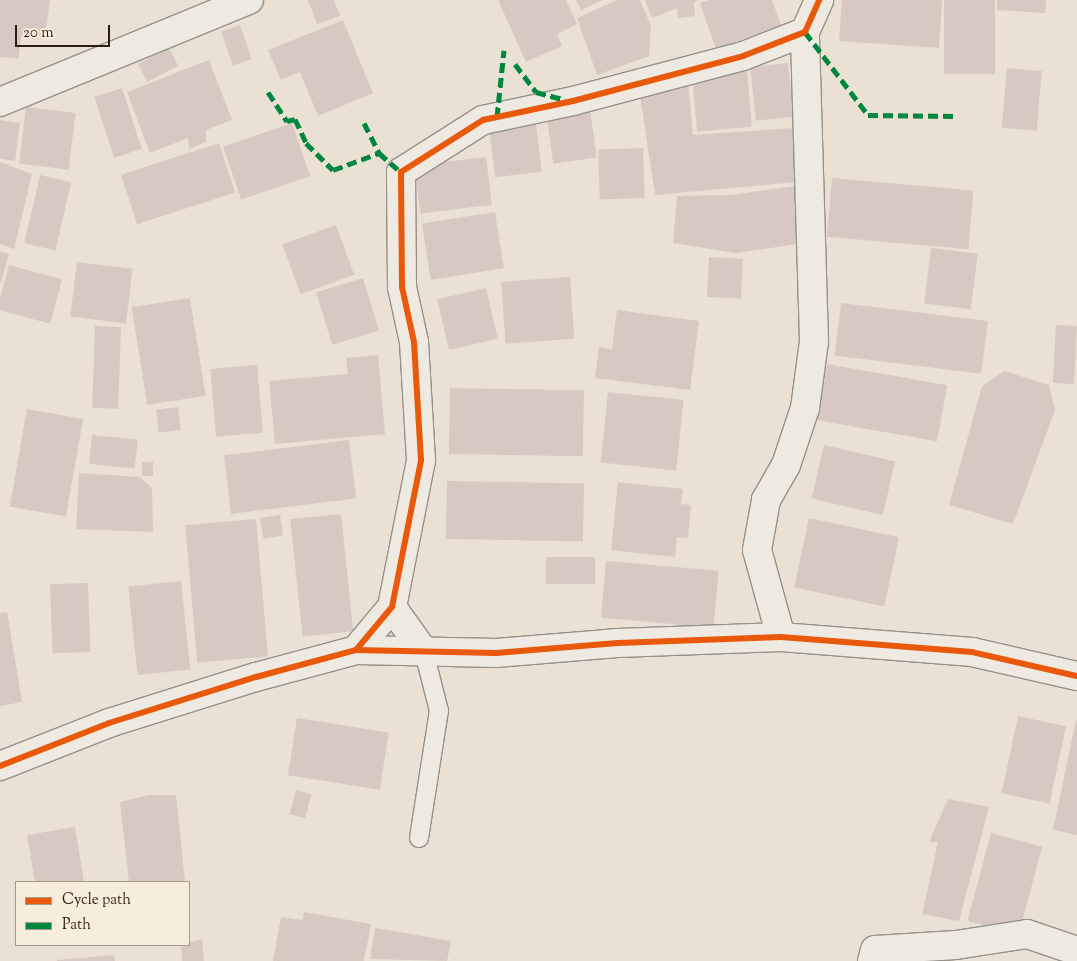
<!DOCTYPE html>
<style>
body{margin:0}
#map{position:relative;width:1077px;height:961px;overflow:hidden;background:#eae1d4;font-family:"Sorts Mill Goudy",serif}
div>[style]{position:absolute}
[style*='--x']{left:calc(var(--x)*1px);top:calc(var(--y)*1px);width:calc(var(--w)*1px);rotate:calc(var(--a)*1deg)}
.building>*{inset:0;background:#d7c9c1;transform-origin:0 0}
.roads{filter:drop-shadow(1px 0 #969086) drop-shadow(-1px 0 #969086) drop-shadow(0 1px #969086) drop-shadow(0 -1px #969086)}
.lane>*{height:18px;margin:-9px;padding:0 9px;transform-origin:9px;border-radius:9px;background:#eeeae2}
.street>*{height:28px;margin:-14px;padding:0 14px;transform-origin:14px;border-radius:14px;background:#eeeae2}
.quiet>*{height:5px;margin-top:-2.5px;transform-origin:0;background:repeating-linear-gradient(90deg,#00873e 0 10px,transparent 0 15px)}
.cycleway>*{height:6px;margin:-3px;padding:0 3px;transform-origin:3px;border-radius:3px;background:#e8590c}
span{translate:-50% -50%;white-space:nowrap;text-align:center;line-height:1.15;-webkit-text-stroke:4.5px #f7eddd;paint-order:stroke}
.legend{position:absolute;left:15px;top:881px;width:175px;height:65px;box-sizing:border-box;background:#f7eddd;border:1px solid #a5998a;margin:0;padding:6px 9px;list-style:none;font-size:15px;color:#2a1c0e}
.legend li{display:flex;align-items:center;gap:10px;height:25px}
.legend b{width:25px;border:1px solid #a5998a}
.scale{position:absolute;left:15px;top:25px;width:95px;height:22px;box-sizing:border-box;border:2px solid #2a1c0e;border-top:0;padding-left:6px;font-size:15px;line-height:18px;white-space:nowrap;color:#2a1c0e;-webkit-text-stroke:4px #f7eddd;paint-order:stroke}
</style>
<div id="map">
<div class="building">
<i style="clip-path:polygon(0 0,50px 0,45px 37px,22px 34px,18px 59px,0 57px)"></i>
<i style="clip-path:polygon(308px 0,334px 0,340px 16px,317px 24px)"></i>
<i style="clip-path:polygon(498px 0,566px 0,577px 24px,557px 34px,562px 46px,526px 62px)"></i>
<i style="clip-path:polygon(576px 0,603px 0,581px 10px)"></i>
<i style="clip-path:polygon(617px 0,640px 0,651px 26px,649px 56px,597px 75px,577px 18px)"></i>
<i style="clip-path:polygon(645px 0,699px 0,694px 2px,695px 16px,678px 18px,677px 8px,652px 18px)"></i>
<i style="clip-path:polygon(709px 0,772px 0,781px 25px,716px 49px,700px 3px)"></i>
<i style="clip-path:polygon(842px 0,942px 0,939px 48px,839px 41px)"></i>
<i style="left:944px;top:0;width:51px;height:74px"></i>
<i style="clip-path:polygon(997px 0,1046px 0,1045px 13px,997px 10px)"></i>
<i style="clip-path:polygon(343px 20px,373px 93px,318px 116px,300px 72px,281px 80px,268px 50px)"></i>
<i style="left:240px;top:25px;width:36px;height:20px;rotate:71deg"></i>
<i style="left:169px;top:48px;width:20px;height:35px;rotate:63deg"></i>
<i style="clip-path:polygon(209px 60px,232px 120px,206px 130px,206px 142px,189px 149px,188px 138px,150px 153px,127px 92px)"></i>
<i style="left:788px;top:63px;width:54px;height:38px;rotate:84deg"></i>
<i style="left:1007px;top:68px;width:35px;height:60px;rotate:5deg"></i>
<i style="left:747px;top:71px;width:56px;height:55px;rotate:85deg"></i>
<i style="clip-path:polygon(688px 82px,693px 135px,793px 128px,796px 182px,655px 195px,639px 88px)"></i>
<i style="left:122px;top:88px;width:64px;height:29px;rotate:72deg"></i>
<i style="left:26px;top:107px;width:50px;height:57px;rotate:7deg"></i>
<i style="left:590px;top:109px;width:49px;height:44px;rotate:82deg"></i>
<i style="clip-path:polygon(0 120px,20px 123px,15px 161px,0 159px)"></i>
<i style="left:292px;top:123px;width:56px;height:73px;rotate:71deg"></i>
<i style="left:536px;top:124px;width:48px;height:47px;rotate:83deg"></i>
<i style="left:219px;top:143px;width:52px;height:103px;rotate:72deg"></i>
<i style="left:643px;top:148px;width:50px;height:45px;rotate:88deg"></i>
<i style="left:486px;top:157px;width:48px;height:72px;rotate:83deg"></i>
<i style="clip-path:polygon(0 162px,32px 174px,14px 249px,0 244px)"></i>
<i style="left:40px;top:175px;width:32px;height:70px;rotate:13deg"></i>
<i style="left:832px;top:178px;width:142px;height:59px;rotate:5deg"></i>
<i style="clip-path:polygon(795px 186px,798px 244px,736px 253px,673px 243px,677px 196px,731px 195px)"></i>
<i style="left:495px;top:212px;width:57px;height:74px;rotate:81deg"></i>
<i style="left:336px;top:225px;width:53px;height:57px;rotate:70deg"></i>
<i style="left:931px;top:248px;width:47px;height:56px;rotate:7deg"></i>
<i style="clip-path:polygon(0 251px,9px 254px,1px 282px,0 282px)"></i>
<i style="left:709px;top:257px;width:34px;height:40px;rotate:3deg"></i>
<i style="left:77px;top:262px;width:56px;height:55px;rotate:7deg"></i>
<i style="left:9px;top:265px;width:55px;height:46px;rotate:15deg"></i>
<i style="left:570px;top:277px;width:62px;height:69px;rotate:86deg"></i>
<i style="left:363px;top:278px;width:55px;height:49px;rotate:73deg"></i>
<i style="left:486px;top:288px;width:52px;height:50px;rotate:77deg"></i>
<i style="left:190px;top:298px;width:99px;height:59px;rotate:81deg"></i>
<i style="left:841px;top:303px;width:148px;height:53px;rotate:7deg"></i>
<i style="clip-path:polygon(617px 310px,699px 321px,690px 390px,595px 378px,599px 347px,612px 349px)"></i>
<i style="left:1056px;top:325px;width:21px;height:58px;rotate:3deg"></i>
<i style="left:95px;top:326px;width:26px;height:82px;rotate:2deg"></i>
<i style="clip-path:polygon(378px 355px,385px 434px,275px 444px,269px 381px,348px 374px,346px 358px)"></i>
<i style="left:827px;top:364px;width:122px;height:57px;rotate:10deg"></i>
<i style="left:257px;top:365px;width:68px;height:47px;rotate:85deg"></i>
<i style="clip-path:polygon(1004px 371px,1049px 385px,1055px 410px,1013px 524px,949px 505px,982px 386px)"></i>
<i style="left:450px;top:388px;width:134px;height:66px;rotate:1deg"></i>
<i style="left:608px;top:392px;width:76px;height:71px;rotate:6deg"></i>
<i style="left:178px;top:407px;width:23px;height:22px;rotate:83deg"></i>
<i style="left:27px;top:409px;width:57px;height:99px;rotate:10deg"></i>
<i style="left:92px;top:435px;width:46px;height:29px;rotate:6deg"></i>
<i style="left:349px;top:440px;width:59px;height:126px;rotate:83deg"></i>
<i style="left:824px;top:445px;width:73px;height:55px;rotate:13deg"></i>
<i style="left:153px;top:462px;width:14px;height:11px;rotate:90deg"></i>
<i style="clip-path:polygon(79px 473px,140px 477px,152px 488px,153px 532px,76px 529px)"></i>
<i style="left:447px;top:481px;width:137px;height:58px;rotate:1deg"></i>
<i style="clip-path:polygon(618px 482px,683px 489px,681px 504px,691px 505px,688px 538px,677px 537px,675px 557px,611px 550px)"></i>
<i style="left:341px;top:514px;width:118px;height:51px;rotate:84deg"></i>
<i style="left:280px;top:515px;width:21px;height:20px;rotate:82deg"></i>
<i style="left:809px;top:518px;width:92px;height:71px;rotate:12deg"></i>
<i style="left:256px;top:519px;width:138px;height:71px;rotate:85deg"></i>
<i style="left:546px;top:557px;width:49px;height:27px"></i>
<i style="left:606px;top:561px;width:113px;height:57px;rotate:5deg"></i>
<i style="left:181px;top:581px;width:89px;height:53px;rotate:84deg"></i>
<i style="left:88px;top:583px;width:69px;height:38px;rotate:88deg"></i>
<i style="clip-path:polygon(7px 612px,22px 702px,0 706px,0 613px)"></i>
<i style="left:1018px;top:716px;width:49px;height:79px;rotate:12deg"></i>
<i style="left:297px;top:718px;width:93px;height:58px;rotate:9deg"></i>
<i style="clip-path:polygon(1076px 720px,1077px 720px,1077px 835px,1053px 830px)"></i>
<i style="left:296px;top:790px;width:16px;height:25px;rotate:15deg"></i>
<i style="clip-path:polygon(149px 795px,176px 795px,185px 882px,129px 882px,120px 802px)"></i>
<i style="clip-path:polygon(948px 799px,989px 807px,959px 921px,922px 914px,938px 842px,929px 842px)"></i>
<i style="clip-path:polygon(75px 827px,84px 882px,35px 882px,27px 835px)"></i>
<i style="left:991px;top:833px;width:53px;height:91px;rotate:15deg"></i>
<i style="clip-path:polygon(304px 912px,371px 924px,364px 961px,273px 961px,281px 917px,303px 920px)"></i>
<i style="clip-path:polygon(375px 928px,451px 941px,447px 961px,370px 959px)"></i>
<i style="clip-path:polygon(202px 939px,204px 961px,182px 961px,181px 945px)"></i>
<i style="clip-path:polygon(114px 955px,115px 961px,57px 961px,57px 960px)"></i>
</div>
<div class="roads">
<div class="lane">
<i style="--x:419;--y:838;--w:129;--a:-81.1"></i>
<i style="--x:439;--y:711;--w:61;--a:-104.3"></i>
</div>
<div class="street">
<i style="--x:0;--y:102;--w:269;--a:-22.3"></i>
<i style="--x:392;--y:607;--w:55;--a:54.6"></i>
<i style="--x:781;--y:637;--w:90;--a:-105.4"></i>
<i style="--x:757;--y:550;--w:51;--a:-79.8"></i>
<i style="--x:766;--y:500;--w:40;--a:-60.3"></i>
<i style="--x:786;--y:465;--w:60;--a:-71.6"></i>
<i style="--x:805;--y:408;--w:68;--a:-82.3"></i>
<i style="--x:814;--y:341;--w:309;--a:-91.7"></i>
<i style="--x:356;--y:650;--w:56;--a:-50.1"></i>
<i style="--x:392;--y:607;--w:150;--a:-78.8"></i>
<i style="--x:421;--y:460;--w:118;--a:-93.4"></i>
<i style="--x:414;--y:342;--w:56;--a:-102.3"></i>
<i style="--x:402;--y:287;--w:115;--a:-90.5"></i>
<i style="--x:401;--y:172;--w:97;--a:-32.4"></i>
<i style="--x:483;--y:120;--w:92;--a:-11.9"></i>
<i style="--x:573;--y:101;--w:176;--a:-14.8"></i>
<i style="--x:743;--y:56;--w:66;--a:-21.2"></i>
<i style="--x:805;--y:32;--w:35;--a:-66"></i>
<i style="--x:0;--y:766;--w:117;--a:-21.5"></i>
<i style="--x:109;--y:723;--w:154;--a:-17.4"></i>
<i style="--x:256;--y:677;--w:104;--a:-15.1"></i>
<i style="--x:356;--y:650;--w:140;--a:1.2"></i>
<i style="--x:496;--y:653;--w:122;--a:-4.7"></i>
<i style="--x:618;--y:643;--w:163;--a:-2.1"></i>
<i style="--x:781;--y:637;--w:192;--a:4.5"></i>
<i style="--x:972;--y:652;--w:108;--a:12.9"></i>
<i style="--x:872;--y:961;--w:11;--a:-75"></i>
<i style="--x:875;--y:950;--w:81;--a:-3.5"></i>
<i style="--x:956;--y:945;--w:72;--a:-8.8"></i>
<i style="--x:1027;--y:934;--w:53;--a:18.8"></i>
</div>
</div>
<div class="quiet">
<i style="--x:805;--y:32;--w:104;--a:52.8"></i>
<i style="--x:868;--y:115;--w:88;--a:0.7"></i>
<i style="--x:515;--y:64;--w:35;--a:53"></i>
<i style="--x:536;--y:92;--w:30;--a:15"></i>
<i style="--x:268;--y:92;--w:35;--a:57"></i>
<i style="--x:287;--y:121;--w:8;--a:-14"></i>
<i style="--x:295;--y:119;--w:26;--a:65"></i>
<i style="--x:306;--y:143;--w:38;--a:45"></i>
<i style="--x:333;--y:170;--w:49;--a:-20.3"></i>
<i style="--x:497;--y:117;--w:67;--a:-84"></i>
<i style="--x:364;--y:123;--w:34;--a:63"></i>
<i style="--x:379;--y:153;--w:29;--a:41"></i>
</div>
<div class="cycleway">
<i style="--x:356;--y:650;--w:56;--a:-50.1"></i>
<i style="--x:392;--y:607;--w:150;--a:-78.8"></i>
<i style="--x:421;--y:460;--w:118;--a:-93.4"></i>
<i style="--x:414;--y:342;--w:56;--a:-102.3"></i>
<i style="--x:402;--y:287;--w:115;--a:-90.5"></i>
<i style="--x:401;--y:172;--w:97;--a:-32.4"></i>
<i style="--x:483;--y:120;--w:92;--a:-11.9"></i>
<i style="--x:573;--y:101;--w:176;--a:-14.8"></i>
<i style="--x:743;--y:56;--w:66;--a:-21.2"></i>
<i style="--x:805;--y:32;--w:35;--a:-66"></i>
<i style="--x:0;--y:766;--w:117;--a:-21.5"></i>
<i style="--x:109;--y:723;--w:154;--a:-17.4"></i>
<i style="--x:256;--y:677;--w:104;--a:-15.1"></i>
<i style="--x:356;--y:650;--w:140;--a:1.2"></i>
<i style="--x:496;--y:653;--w:122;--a:-4.7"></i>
<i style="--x:618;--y:643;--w:163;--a:-2.1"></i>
<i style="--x:781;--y:637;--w:192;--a:4.5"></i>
<i style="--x:972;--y:652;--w:108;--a:12.9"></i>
</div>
<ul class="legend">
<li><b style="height:6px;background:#e8590c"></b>Cycle path</li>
<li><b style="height:6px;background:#00873e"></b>Path</li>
</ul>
<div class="scale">20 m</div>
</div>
